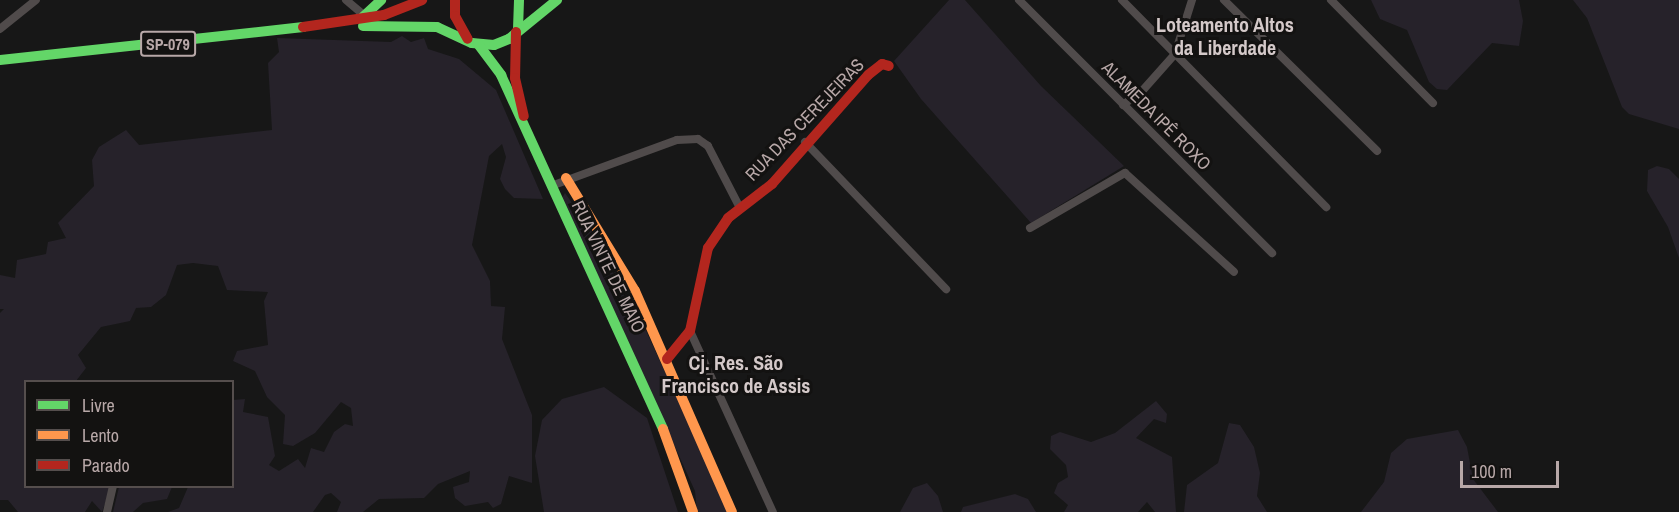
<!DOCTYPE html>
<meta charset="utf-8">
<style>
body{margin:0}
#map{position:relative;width:1679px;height:512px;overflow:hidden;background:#171717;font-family:"Archivo Narrow",sans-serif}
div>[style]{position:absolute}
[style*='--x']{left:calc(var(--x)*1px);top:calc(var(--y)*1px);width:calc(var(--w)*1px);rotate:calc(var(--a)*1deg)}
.green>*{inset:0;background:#26222a}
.street>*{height:8px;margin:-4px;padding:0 4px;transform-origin:4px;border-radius:4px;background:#504b4b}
.fast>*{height:10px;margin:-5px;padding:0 5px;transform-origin:5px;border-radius:5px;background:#63d668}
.slow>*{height:10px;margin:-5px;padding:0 5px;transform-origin:5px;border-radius:5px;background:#ff974d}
.jam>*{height:10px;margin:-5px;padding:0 5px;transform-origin:5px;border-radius:5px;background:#b3261e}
span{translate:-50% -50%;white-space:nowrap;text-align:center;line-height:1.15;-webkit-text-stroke:6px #131211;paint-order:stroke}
.shield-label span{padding:2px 4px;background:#131211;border:2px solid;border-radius:4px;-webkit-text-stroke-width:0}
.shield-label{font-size:16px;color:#b8a8a8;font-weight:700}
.street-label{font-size:18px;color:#b8a8a8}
.neighbourhood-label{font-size:20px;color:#d4c9c9;font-weight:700}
.legend{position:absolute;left:24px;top:380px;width:210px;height:108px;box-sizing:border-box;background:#131211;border:2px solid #554e4d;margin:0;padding:8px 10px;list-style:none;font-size:18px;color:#b8a8a8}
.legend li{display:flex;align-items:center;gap:12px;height:30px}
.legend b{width:30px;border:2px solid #554e4d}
.scale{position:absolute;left:1460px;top:461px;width:99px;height:27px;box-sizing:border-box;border:3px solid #b8a8a8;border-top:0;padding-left:8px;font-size:18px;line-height:21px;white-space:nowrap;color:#b8a8a8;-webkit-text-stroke:4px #131211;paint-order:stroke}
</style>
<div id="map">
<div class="green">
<i style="clip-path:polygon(949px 0,965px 0,1041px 86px,1124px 166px,1031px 223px,921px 99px,894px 61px)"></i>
<i style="clip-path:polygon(1371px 0,1519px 0,1523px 21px,1519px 46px,1492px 43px,1447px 90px,1437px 89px,1429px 82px,1407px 30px,1380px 19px)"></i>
<i style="clip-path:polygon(1573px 0,1679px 0,1679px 129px,1629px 114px,1622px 107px,1587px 18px)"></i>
<i style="clip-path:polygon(402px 36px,411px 42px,424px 38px,428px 49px,459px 59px,496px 90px,543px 199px,514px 198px,505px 189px,500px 179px,506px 157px,502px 144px,489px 156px,472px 245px,490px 281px,491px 306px,505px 307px,502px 339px,532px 415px,532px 483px,509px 476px,501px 504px,493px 508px,488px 502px,465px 506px,455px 498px,453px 487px,469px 482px,470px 471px,438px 484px,424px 498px,379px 499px,363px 512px,337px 512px,341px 502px,331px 493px,325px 495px,313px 512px,168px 512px,179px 508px,188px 487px,232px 486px,233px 400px,245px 399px,243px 412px,268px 417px,275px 456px,269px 465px,279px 471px,298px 459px,305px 468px,311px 448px,324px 452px,334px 432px,345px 424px,353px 426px,351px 408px,341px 402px,315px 433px,293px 446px,283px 444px,285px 415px,267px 397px,255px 371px,233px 361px,237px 351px,268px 345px,264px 301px,268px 292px,227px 290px,218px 266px,193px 263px,177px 265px,166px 295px,151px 307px,136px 308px,130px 321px,101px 327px,78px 355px,86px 368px,76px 381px,26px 382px,26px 486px,111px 487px,102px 512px,92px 501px,85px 512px,18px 512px,8px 500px,0 500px,0 313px,4px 309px,0 309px,0 275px,15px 278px,17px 260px,46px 254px,48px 242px,66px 238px,58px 223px,94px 186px,92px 160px,99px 147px,126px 130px,139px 145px,272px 130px,268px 63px,279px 52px,277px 38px,391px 42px)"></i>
<i style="clip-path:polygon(1657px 166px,1669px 169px,1679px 179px,1679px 258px,1668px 227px,1647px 191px,1648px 170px)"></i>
<i style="clip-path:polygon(565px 193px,616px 266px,730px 512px,697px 512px,695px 491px,562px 198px)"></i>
<i style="clip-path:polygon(604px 387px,647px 418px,678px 512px,544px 512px,535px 456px,542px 420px,562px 399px)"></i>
<i style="clip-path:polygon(1156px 401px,1167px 414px,1166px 423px,1154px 419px,1136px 438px,1172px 457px,1176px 512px,1155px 512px,1147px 502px,1138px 512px,1064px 512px,1068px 505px,1054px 493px,1058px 483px,1068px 477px,1066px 465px,1050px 449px,1051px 436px,1060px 432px,1091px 442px,1115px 433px)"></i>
<i style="clip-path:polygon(1229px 423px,1240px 425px,1254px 447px,1260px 473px,1257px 496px,1267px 512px,1184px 512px,1187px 485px,1218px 463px)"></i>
<i style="clip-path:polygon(1458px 430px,1467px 447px,1473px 479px,1498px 512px,1361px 512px,1384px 482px,1391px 453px,1407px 439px)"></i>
<i style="clip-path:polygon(927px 483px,938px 496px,943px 512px,900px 512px,913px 488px)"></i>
<i style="clip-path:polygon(119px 487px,119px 486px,172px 487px,167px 499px,143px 503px,133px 512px,113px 512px)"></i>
<i style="clip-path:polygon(1015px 494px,1028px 499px,1036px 512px,961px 512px,963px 507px)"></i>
</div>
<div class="street">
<i style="--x:346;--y:0;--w:25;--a:40"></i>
<i style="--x:1019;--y:0;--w:358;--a:45"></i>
<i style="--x:1122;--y:0;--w:291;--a:45.4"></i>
<i style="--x:1224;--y:0;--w:215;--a:44.6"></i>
<i style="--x:1331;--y:0;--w:145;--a:45.3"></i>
<i style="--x:0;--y:29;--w:46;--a:-38.9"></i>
<i style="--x:1123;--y:105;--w:25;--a:-37"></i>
<i style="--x:1143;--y:90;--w:48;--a:-48.4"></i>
<i style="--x:1175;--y:54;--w:57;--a:-72.5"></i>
<i style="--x:805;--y:142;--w:204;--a:46.2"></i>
<i style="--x:551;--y:186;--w:134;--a:-20.1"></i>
<i style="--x:677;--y:140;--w:21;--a:-3"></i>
<i style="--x:698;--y:139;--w:12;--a:35"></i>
<i style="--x:708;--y:146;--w:68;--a:62.7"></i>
<i style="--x:1030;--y:228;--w:110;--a:-30.1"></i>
<i style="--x:1125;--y:173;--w:147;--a:42.2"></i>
<i style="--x:690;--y:331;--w:199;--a:65.4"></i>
<i style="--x:107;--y:512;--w:27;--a:-77"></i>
</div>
<div class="fast">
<i style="--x:363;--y:17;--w:25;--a:-43"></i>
<i style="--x:363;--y:26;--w:74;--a:0.8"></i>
<i style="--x:437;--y:27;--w:38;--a:25"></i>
<i style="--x:472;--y:43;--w:22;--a:5"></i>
<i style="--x:494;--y:45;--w:16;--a:-22"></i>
<i style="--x:509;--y:39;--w:62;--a:-39.1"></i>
<i style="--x:518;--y:29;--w:29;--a:-88"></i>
<i style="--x:478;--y:44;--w:39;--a:53"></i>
<i style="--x:501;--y:75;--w:389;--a:65.4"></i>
<i style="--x:0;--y:60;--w:305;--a:-6.2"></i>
</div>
<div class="slow">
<i style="--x:566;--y:178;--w:132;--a:58.6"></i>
<i style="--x:635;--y:291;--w:241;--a:66.3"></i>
<i style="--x:663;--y:429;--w:88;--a:70.1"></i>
</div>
<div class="jam">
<i style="--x:455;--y:0;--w:16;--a:90"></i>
<i style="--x:455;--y:16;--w:26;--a:61"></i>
<i style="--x:303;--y:27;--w:82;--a:-8.4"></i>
<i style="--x:384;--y:15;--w:41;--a:-21.5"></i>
<i style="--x:516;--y:32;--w:46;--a:91.2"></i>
<i style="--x:515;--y:78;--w:39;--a:77"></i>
<i style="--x:667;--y:359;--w:36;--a:-51"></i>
<i style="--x:690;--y:331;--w:85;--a:-77.8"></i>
<i style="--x:708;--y:248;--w:36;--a:-56"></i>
<i style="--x:728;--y:218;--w:56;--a:-37.7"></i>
<i style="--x:772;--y:184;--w:145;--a:-48.6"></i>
<i style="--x:868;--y:75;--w:18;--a:-38"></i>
<i style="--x:882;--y:64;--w:7;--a:16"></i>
</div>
<div class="shield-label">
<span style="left:168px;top:44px">SP-079</span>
</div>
<div class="street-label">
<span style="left:1156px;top:116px;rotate:45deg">ALAMEDA IPÊ ROXO</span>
<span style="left:805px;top:120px;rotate:-46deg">RUA DAS CEREJEIRAS</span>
<span style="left:608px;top:267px;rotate:64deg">RUA VINTE DE MAIO</span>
</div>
<div class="neighbourhood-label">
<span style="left:1225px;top:36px">Loteamento Altos<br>da Liberdade</span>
<span style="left:736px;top:374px">Cj. Res. São<br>Francisco de Assis</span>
</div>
<ul class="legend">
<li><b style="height:8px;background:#63d668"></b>Livre</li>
<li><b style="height:8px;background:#ff974d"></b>Lento</li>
<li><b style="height:8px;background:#b3261e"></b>Parado</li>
</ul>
<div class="scale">100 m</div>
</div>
